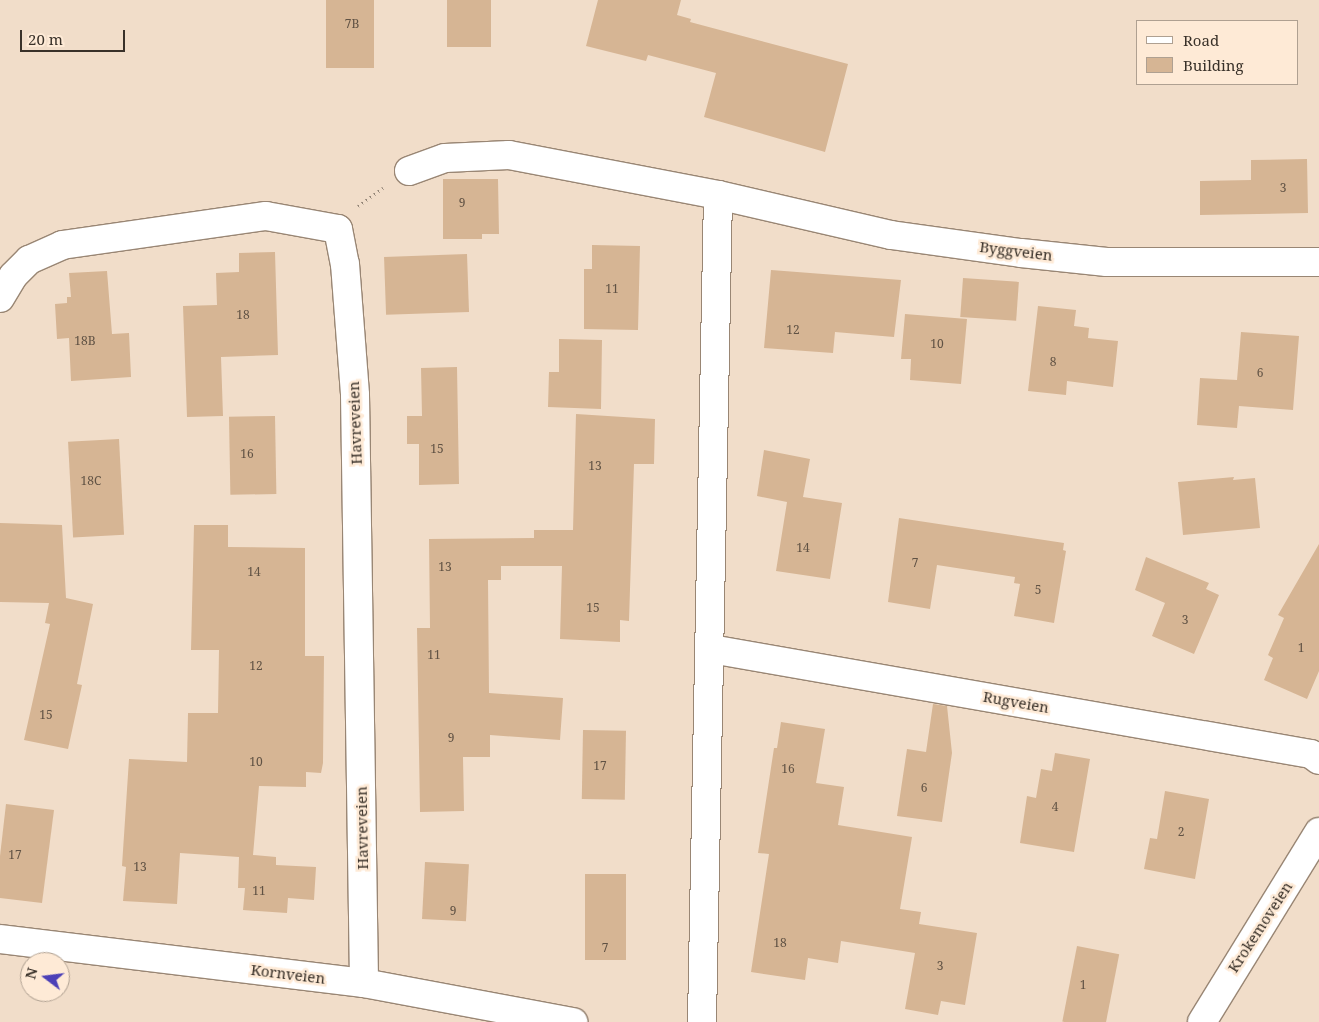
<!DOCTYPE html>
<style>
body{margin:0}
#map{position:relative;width:1319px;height:1022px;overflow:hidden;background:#f1ddc9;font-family:"Noto Serif",serif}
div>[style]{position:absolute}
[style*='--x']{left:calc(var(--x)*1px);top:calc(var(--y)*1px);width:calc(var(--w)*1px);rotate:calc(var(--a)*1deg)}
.building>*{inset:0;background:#d6b594;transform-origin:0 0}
.path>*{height:3px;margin-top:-1.5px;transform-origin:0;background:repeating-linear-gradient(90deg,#948678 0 1px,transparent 0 5px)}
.roads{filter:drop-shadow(1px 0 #998674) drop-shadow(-1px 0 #998674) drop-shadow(0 1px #998674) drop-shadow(0 -1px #998674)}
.street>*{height:28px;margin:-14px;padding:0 14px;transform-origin:14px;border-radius:14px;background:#fff}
.secondary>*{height:28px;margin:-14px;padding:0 14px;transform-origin:14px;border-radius:14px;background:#fff}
span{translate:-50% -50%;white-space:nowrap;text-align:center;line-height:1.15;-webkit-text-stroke:5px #feead6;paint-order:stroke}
.number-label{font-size:12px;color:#605244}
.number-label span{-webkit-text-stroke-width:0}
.street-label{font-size:15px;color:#393129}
.legend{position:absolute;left:1136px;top:20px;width:162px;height:65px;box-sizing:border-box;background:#feead6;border:1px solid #afa091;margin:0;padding:6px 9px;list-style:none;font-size:15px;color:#393129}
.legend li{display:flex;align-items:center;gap:10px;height:25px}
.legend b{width:25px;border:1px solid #afa091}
.north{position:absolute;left:20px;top:952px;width:50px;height:50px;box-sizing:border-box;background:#feead6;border:1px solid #afa091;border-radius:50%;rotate:285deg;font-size:14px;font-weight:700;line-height:20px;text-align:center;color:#393129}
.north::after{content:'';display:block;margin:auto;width:18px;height:22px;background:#4c40b7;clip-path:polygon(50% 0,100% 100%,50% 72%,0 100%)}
.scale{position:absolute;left:20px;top:30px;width:105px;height:22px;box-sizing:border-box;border:2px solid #393129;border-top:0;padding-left:6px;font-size:15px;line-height:18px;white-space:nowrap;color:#393129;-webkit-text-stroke:4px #feead6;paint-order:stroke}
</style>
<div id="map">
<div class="building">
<i style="left:326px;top:0;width:48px;height:68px"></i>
<i style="left:447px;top:0;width:44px;height:47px"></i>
<i style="clip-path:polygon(598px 0,681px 0,677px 15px,691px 19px,690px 22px,848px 64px,825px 152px,704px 117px,716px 73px,648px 55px,646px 61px,586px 46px)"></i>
<i style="clip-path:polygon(1307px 159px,1308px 213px,1200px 215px,1200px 181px,1251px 180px,1251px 160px)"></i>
<i style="clip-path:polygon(443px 179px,498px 179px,499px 234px,482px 234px,482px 239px,443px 239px)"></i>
<i style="clip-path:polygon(592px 245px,640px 246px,638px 330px,584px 329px,584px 269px,592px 269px)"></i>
<i style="clip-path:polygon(275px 252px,278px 355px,221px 357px,223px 416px,187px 417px,183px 306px,217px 305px,216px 273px,239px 272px,239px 253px)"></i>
<i style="left:467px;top:254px;width:58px;height:83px;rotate:88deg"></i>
<i style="clip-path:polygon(771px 270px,901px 280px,894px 337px,835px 332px,833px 353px,764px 348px)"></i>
<i style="clip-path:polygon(107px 271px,112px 334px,129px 333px,131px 377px,71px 381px,69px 338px,57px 339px,55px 304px,67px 303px,67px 297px,71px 297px,69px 273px)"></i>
<i style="left:963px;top:278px;width:56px;height:39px;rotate:4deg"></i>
<i style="clip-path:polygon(1038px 306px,1076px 310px,1074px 326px,1089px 328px,1088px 338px,1118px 341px,1113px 387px,1067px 381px,1066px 395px,1028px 391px)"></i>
<i style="clip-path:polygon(905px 314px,967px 319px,961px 384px,910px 380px,911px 359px,901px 359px)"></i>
<i style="clip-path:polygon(1241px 332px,1299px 336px,1293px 410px,1239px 406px,1237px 428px,1197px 425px,1200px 378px,1237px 380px)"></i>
<i style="clip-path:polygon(559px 339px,602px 340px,601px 409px,548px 407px,549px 372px,559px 372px)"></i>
<i style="clip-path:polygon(457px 367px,459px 484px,419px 485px,419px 444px,407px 444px,407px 416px,422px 416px,421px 368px)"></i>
<i style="clip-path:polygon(576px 414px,655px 419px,654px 464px,634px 464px,629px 621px,620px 620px,620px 642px,560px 639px,562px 566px,501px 566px,501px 580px,488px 580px,489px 693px,563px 698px,560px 740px,490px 735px,490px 757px,463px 757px,464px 811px,420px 812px,417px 628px,430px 628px,429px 539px,534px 538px,534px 530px,573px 530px)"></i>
<i style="left:275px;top:416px;width:78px;height:46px;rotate:89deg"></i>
<i style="left:119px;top:439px;width:96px;height:51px;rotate:87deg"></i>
<i style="clip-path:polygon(764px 450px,810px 459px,803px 497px,842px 503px,830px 579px,776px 571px,787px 502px,757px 496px)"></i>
<i style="clip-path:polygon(1234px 477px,1233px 480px,1255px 478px,1260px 528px,1183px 535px,1178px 482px)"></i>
<i style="clip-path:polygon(899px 518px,1064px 543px,1063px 550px,1066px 551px,1054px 623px,1014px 616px,1020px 584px,1014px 583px,1015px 577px,937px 565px,930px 609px,888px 602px)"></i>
<i style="clip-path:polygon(0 523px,62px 525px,66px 598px,93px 604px,77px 684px,82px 685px,68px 749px,24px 740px,50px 624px,45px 623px,49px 603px,0 602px)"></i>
<i style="clip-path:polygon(194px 525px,228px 525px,228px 547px,305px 548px,305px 656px,324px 656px,323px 763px,321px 773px,306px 772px,306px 787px,259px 786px,253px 855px,276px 857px,276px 865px,316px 867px,314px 900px,288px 898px,287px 913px,243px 910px,245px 888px,238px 888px,239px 857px,180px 853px,177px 904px,123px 901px,126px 867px,122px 866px,129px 759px,187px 762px,188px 713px,218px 713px,219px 650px,191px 650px)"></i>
<i style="clip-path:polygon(1319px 544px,1319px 671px,1307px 699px,1264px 680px,1273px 658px,1268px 655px,1284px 618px,1278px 615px)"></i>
<i style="clip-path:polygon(1146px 557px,1209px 583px,1206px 589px,1219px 595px,1194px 654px,1152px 636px,1165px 603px,1135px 590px)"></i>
<i style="clip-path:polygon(933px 704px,947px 706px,952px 753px,942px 822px,897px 816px,907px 749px,926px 752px)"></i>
<i style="clip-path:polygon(781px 722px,825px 729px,816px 783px,844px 787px,838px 825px,912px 837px,900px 909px,921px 912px,919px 924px,977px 933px,965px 1005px,941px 1001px,938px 1015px,905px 1009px,915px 953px,841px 941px,838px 963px,808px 958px,805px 980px,751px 972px,769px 854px,758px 853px,774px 748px,777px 748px)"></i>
<i style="left:583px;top:730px;width:43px;height:69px;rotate:1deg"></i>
<i style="clip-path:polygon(1055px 753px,1090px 759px,1074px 852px,1020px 843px,1027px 796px,1036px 798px,1041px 769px,1052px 771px)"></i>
<i style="clip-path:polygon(1165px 791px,1209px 799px,1195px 879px,1144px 869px,1150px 838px,1157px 839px)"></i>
<i style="clip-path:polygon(6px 804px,54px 810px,42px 903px,0 898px,0 856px)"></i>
<i style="left:425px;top:862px;width:44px;height:57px;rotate:3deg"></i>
<i style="left:585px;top:874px;width:41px;height:86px"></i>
<i style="left:1077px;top:946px;width:43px;height:77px;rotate:11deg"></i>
</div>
<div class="path">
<i style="--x:358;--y:206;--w:31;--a:-36"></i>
</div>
<div class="roads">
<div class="street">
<i style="--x:409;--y:171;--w:38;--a:-20"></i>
<i style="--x:445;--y:158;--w:64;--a:-2.7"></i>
<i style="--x:509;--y:155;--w:213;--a:10.8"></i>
<i style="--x:718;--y:195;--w:827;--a:91.11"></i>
<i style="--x:718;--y:195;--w:178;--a:13"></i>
<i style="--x:891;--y:235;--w:131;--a:7.9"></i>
<i style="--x:1021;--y:253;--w:86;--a:6"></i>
<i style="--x:1107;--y:262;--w:212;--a:0"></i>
<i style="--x:0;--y:298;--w:26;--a:-59"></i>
<i style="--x:13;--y:276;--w:23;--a:-45"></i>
<i style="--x:29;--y:260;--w:36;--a:-24"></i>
<i style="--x:62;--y:245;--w:206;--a:-8.1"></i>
<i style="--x:266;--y:216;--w:73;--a:10.2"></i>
<i style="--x:338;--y:229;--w:36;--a:79"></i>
<i style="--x:345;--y:264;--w:131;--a:85.6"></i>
<i style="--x:355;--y:395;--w:588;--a:89.12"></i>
<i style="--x:711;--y:649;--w:609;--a:9.93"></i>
<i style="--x:1311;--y:754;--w:10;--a:37"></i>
<i style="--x:0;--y:939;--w:367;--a:6.9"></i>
<i style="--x:364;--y:983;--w:213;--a:10.6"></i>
</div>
<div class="secondary">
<i style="--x:1202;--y:1022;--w:223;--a:-58.4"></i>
</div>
</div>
<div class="number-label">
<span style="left:352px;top:24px">7B</span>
<span style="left:1283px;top:188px">3</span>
<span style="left:462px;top:203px">9</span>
<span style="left:612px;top:289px">11</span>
<span style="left:243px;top:315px">18</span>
<span style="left:793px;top:330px">12</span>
<span style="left:85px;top:341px">18B</span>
<span style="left:937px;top:344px">10</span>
<span style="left:1053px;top:362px">8</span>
<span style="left:1260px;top:373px">6</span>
<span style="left:437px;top:449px">15</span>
<span style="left:247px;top:454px">16</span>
<span style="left:595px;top:466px">13</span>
<span style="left:91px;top:481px">18C</span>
<span style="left:803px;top:548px">14</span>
<span style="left:915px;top:563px">7</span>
<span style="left:445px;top:567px">13</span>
<span style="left:254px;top:572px">14</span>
<span style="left:1038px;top:590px">5</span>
<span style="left:593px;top:608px">15</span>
<span style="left:1185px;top:620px">3</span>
<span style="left:1301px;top:648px">1</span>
<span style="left:434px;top:655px">11</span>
<span style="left:256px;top:666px">12</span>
<span style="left:46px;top:715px">15</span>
<span style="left:451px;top:738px">9</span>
<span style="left:256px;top:762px">10</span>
<span style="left:600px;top:766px">17</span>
<span style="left:788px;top:769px">16</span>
<span style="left:924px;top:788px">6</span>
<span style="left:1055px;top:807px">4</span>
<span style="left:1181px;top:832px">2</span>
<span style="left:15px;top:855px">17</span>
<span style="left:140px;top:867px">13</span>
<span style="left:259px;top:891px">11</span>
<span style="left:453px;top:911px">9</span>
<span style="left:780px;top:943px">18</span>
<span style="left:605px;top:948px">7</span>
<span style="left:940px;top:966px">3</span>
<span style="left:1083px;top:985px">1</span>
</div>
<div class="street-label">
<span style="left:1016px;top:251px;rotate:7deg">Byggveien</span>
<span style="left:355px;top:423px;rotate:-92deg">Havreveien</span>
<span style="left:1016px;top:702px;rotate:10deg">Rugveien</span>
<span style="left:362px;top:828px;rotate:-91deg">Havreveien</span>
<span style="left:1260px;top:927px;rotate:-57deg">Krokemoveien</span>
<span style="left:288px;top:974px;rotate:7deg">Kornveien</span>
</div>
<ul class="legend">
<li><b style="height:6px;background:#fff"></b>Road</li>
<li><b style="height:14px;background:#d6b594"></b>Building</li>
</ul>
<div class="north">N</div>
<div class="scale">20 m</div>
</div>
